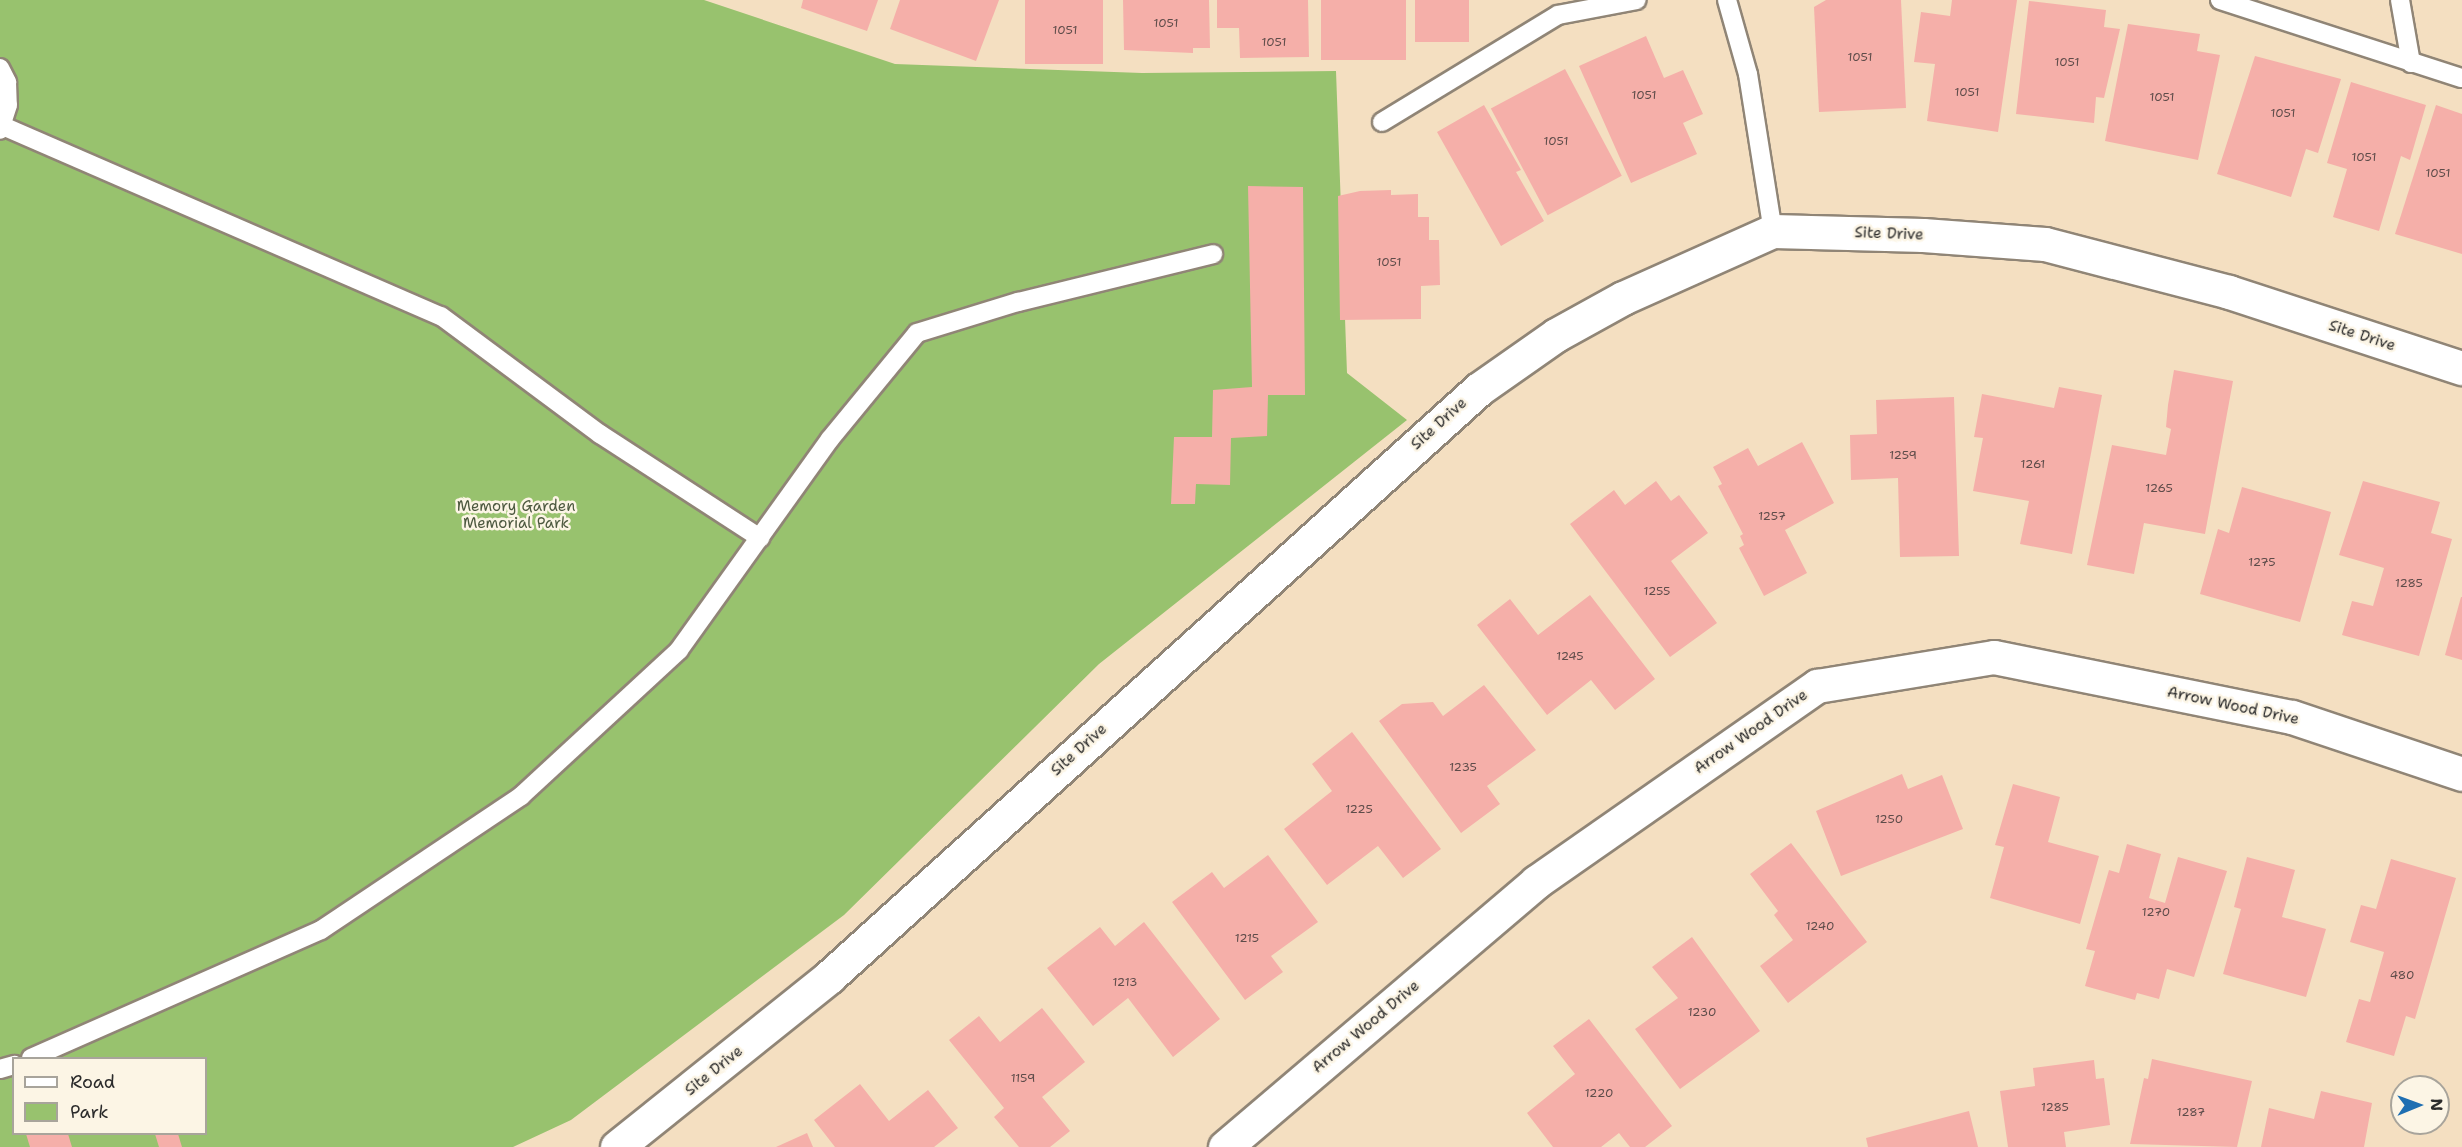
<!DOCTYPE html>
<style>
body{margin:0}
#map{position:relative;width:2462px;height:1147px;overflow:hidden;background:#f4dfc1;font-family:"Shantell Sans",sans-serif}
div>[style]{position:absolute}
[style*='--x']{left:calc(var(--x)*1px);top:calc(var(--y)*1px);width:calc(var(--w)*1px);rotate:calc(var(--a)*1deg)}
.green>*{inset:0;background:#98c26e}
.building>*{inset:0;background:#f5afa9;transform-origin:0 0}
.roads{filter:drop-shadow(2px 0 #908576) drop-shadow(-2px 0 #908576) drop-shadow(0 2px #908576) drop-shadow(0 -2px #908576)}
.service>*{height:18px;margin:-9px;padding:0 9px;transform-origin:9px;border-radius:9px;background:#fff}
.minor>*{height:33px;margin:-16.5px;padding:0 16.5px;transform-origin:16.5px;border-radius:16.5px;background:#fff}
span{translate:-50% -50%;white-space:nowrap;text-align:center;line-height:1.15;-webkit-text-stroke:5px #fcf5e5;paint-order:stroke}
.number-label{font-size:12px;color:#5e4c4a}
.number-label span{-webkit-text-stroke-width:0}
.street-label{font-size:15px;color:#2b2b2b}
.park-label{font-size:15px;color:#4c583f}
.legend{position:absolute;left:12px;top:1057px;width:195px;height:78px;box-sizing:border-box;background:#fcf5e5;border:2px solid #a8a49b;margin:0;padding:8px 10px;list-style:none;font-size:18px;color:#2b2b2b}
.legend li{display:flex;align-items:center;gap:12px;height:30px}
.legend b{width:30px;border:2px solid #a8a49b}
.north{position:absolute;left:2390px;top:1075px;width:60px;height:60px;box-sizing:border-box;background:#fcf5e5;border:2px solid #a8a49b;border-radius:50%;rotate:89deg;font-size:16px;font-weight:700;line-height:24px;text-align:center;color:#2b2b2b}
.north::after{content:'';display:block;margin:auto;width:21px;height:27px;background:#1f6fb2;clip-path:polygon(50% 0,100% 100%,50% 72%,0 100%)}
</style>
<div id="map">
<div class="green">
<i style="clip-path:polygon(evenodd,0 0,704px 0,895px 64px,1142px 73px,1336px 71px,1347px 373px,1407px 420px,1099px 664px,844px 915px,571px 1120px,513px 1147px,0 1147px,0 0,14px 1058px,206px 1058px,206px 1134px,14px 1134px,14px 1058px)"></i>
</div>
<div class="building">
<i style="clip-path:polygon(803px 0,878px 0,867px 31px,801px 8px)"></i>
<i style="clip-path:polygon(900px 0,999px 0,976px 61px,890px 29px)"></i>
<i style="left:1025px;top:0;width:78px;height:64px"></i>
<i style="clip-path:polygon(1123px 0,1209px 0,1210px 48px,1193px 48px,1193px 53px,1124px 50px)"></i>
<i style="clip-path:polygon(1217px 0,1308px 0,1309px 57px,1240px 58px,1239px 28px,1217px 28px)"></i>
<i style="left:1321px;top:0;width:85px;height:60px"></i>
<i style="left:1415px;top:0;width:54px;height:42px"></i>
<i style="clip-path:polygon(1826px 0,1901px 0,1906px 108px,1819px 112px,1814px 7px)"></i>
<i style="clip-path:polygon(1952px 0,2017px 0,1998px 132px,1927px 121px,1935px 64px,1914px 62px,1921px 12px,1950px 16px)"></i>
<i style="clip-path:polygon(2029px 1px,2106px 10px,2104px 27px,2120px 29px,2104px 98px,2096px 97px,2094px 123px,2016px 114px)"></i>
<i style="clip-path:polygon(2128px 24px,2200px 34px,2197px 51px,2220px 55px,2198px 160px,2105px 141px)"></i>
<i style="clip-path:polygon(1646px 36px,1664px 78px,1683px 70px,1703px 114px,1683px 123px,1697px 154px,1631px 183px,1579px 66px)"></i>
<i style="clip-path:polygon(2255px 56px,2341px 79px,2318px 153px,2306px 149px,2291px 197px,2217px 174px)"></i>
<i style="left:1565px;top:69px;width:121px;height:84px;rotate:62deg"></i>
<i style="clip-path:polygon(2351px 82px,2426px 105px,2410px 160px,2401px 156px,2379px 231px,2333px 217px,2347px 169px,2327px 163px)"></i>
<i style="clip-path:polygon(1484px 105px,1521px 170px,1516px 172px,1544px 221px,1501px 246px,1437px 132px)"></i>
<i style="clip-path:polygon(2436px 105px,2462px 114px,2462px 254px,2395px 234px)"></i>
<i style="clip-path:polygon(1248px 186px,1303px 187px,1305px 395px,1268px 395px,1267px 436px,1231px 438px,1230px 485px,1196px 484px,1195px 504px,1171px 504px,1174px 437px,1212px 437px,1213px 390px,1252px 387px)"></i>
<i style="clip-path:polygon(1391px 190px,1391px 195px,1418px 194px,1418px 217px,1429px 217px,1429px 240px,1439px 240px,1440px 285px,1421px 286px,1421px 319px,1340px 320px,1338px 196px,1360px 191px)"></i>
<i style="clip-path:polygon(2174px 370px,2233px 381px,2205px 534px,2144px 523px,2134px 574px,2087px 565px,2112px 445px,2166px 455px,2171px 429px,2166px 427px,2168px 405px)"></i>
<i style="clip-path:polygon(2059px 387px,2102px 395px,2072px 554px,2020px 544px,2029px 501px,1973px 491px,1983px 438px,1974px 437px,1982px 394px,2054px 408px)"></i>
<i style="clip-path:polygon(1954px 397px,1959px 556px,1900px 557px,1898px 478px,1851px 480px,1850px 435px,1877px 434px,1876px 400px)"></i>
<i style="clip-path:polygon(1802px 442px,1834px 503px,1785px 530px,1807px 573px,1764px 596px,1739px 548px,1744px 545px,1740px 536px,1743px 534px,1718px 486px,1722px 484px,1713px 467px,1748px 448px,1758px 466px)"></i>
<i style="clip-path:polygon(1656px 481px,1671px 501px,1679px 495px,1708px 533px,1671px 561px,1717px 623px,1670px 657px,1570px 524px,1614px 490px,1625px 505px)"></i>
<i style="clip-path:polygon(2363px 481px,2440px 502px,2431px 533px,2452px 539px,2419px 656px,2342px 635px,2352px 601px,2373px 606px,2384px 568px,2339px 555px)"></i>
<i style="clip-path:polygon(2242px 487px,2331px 512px,2300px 622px,2200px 594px,2218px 529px,2229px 533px)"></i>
<i style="clip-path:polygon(1590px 595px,1655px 679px,1615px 710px,1591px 680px,1547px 715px,1477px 625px,1510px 599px,1538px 635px)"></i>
<i style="clip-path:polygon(2461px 597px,2462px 597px,2462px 660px,2445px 655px)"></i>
<i style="clip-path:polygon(1484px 685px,1536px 750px,1487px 786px,1500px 804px,1461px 833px,1379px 721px,1402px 704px,1433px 702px,1443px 716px)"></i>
<i style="clip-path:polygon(1352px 732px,1441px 849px,1403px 878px,1378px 846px,1327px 885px,1284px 829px,1332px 791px,1312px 764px)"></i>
<i style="clip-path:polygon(1902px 774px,1908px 789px,1942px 775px,1963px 829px,1841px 876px,1816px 811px)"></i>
<i style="clip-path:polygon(2013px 784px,2060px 797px,2048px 842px,2099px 856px,2080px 924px,1990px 898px,2004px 847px,1995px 845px)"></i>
<i style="clip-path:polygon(1791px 843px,1867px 942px,1788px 1003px,1760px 966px,1793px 940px,1774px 915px,1778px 911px,1750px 874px)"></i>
<i style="clip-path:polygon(2127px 844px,2161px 854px,2149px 898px,2165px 903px,2178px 857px,2227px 871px,2194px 977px,2167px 969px,2159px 999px,2137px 993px,2135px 1000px,2085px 986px,2095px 951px,2086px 949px,2109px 870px,2119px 873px)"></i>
<i style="clip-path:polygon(1268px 855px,1318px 922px,1271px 956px,1283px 972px,1245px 1000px,1172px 902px,1212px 872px,1224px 888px)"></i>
<i style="clip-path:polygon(2247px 857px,2295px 870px,2282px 917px,2326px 929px,2306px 997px,2223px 974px,2241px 909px,2234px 907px)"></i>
<i style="clip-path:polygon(2391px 859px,2456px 878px,2415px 1019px,2406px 1016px,2394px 1056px,2346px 1042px,2359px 999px,2370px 1002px,2384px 952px,2350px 942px,2361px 905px,2376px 909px)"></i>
<i style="clip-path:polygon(1144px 922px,1220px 1019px,1173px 1057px,1128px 998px,1093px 1026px,1047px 968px,1100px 927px,1115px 946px)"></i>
<i style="clip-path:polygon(1692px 937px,1760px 1031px,1680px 1089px,1635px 1029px,1678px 998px,1652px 967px)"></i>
<i style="clip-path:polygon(1042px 1008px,1085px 1062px,1042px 1097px,1070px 1131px,1050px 1147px,1019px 1147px,994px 1117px,1004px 1108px,949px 1040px,979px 1016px,1000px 1042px)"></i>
<i style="clip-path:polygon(1589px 1019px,1672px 1126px,1645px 1147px,1630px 1147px,1619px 1133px,1601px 1147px,1553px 1147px,1527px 1113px,1575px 1074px,1553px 1046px)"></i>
<i style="clip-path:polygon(2152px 1059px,2252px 1081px,2237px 1147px,2130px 1144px,2144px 1078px,2148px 1079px)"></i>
<i style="clip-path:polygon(2094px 1060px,2096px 1079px,2104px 1078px,2110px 1125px,2064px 1132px,2066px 1147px,2008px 1147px,2000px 1091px,2035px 1086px,2033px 1068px)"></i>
<i style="clip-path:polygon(860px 1084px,889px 1121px,928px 1090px,958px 1128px,934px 1147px,835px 1147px,814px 1120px)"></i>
<i style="clip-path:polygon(2321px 1091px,2372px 1103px,2364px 1147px,2261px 1147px,2269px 1108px,2314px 1119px)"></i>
<i style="clip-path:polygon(1969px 1111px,1978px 1147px,1868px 1147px,1866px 1138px)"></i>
<i style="clip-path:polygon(807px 1133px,813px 1147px,776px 1147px)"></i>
<i style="clip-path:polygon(26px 1134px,68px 1134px,72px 1147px,30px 1147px)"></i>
<i style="clip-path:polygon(155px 1134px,178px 1134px,182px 1147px,159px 1147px)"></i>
</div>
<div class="roads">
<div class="service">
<i style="--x:1727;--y:0;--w:77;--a:74.2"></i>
<i style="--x:1748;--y:74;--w:159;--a:81"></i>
<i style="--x:2220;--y:0;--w:254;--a:17.9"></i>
<i style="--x:2400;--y:0;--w:64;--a:80.1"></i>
<i style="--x:0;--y:68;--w:16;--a:63"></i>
<i style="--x:7;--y:82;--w:23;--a:88"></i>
<i style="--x:8;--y:105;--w:26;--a:108"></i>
<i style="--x:1382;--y:122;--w:206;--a:-31.3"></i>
<i style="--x:1558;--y:15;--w:80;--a:-10.8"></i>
<i style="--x:3;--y:126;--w:477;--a:23.5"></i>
<i style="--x:441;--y:316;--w:198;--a:36.6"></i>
<i style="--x:600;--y:434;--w:191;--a:33"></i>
<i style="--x:31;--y:1058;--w:317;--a:-23.8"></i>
<i style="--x:321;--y:930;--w:241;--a:-33.8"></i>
<i style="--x:521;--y:796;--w:215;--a:-42.7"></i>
<i style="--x:679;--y:650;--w:259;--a:-54.4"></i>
<i style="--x:830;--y:439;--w:137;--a:-50.6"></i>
<i style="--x:917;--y:333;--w:106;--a:-17.1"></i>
<i style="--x:1018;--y:302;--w:201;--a:-13.8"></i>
<i style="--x:0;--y:1069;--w:15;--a:-16"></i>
</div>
<div class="minor">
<i style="--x:617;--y:1147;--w:272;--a:-38.7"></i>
<i style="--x:829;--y:977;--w:876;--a:-42.13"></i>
<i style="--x:1479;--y:389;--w:94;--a:-35"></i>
<i style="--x:1556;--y:335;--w:77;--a:-28.9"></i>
<i style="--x:1623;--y:298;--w:164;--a:-24.1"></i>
<i style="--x:1773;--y:231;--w:150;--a:1.5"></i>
<i style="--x:1923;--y:235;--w:122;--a:4.2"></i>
<i style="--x:2045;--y:244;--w:190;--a:14.6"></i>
<i style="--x:2229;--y:292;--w:245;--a:18.1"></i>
<i style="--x:1225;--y:1147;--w:409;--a:-40.4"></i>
<i style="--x:1536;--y:882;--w:343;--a:-34.9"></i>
<i style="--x:1817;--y:686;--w:179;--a:-9.3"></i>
<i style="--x:1994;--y:657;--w:304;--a:11.4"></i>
<i style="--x:2292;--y:717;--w:179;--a:18.5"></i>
</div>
</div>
<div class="number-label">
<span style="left:1166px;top:24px">1051</span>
<span style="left:1065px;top:31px">1051</span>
<span style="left:1274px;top:43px">1051</span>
<span style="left:1860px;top:58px">1051</span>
<span style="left:2067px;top:63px">1051</span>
<span style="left:1967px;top:93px">1051</span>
<span style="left:1644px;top:96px">1051</span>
<span style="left:2162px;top:98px">1051</span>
<span style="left:2283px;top:114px">1051</span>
<span style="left:1556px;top:142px">1051</span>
<span style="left:2364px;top:158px">1051</span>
<span style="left:2438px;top:174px">1051</span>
<span style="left:1389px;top:263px">1051</span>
<span style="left:1903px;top:456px">1259</span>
<span style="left:2033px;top:465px">1261</span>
<span style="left:2159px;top:489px">1265</span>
<span style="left:1772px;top:517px">1257</span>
<span style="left:2262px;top:563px">1275</span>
<span style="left:2409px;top:584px">1285</span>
<span style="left:1657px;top:592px">1255</span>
<span style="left:1570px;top:657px">1245</span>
<span style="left:1463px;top:768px">1235</span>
<span style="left:1359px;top:810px">1225</span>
<span style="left:1889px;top:820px">1250</span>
<span style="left:2156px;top:913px">1270</span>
<span style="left:1820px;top:927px">1240</span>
<span style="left:1247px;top:939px">1215</span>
<span style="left:2402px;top:976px">480</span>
<span style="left:1125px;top:983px">1213</span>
<span style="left:1702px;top:1013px">1230</span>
<span style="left:1023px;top:1079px">1159</span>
<span style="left:1599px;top:1094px">1220</span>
<span style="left:2055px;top:1108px">1285</span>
<span style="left:2191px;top:1113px">1287</span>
</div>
<div class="street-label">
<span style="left:1889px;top:234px;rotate:2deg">Site Drive</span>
<span style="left:2362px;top:336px;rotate:18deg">Site Drive</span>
<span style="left:1439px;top:424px;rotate:-42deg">Site Drive</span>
<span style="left:2233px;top:706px;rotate:12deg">Arrow Wood Drive</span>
<span style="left:1751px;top:732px;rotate:-35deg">Arrow Wood Drive</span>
<span style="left:1079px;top:750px;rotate:-42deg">Site Drive</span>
<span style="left:1366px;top:1027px;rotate:-40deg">Arrow Wood Drive</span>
<span style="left:714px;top:1071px;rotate:-39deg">Site Drive</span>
</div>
<div class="park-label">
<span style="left:516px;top:515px">Memory Garden<br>Memorial Park</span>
</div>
<ul class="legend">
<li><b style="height:8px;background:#fff"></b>Road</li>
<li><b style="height:16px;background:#98c26e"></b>Park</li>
</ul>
<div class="north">N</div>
</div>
